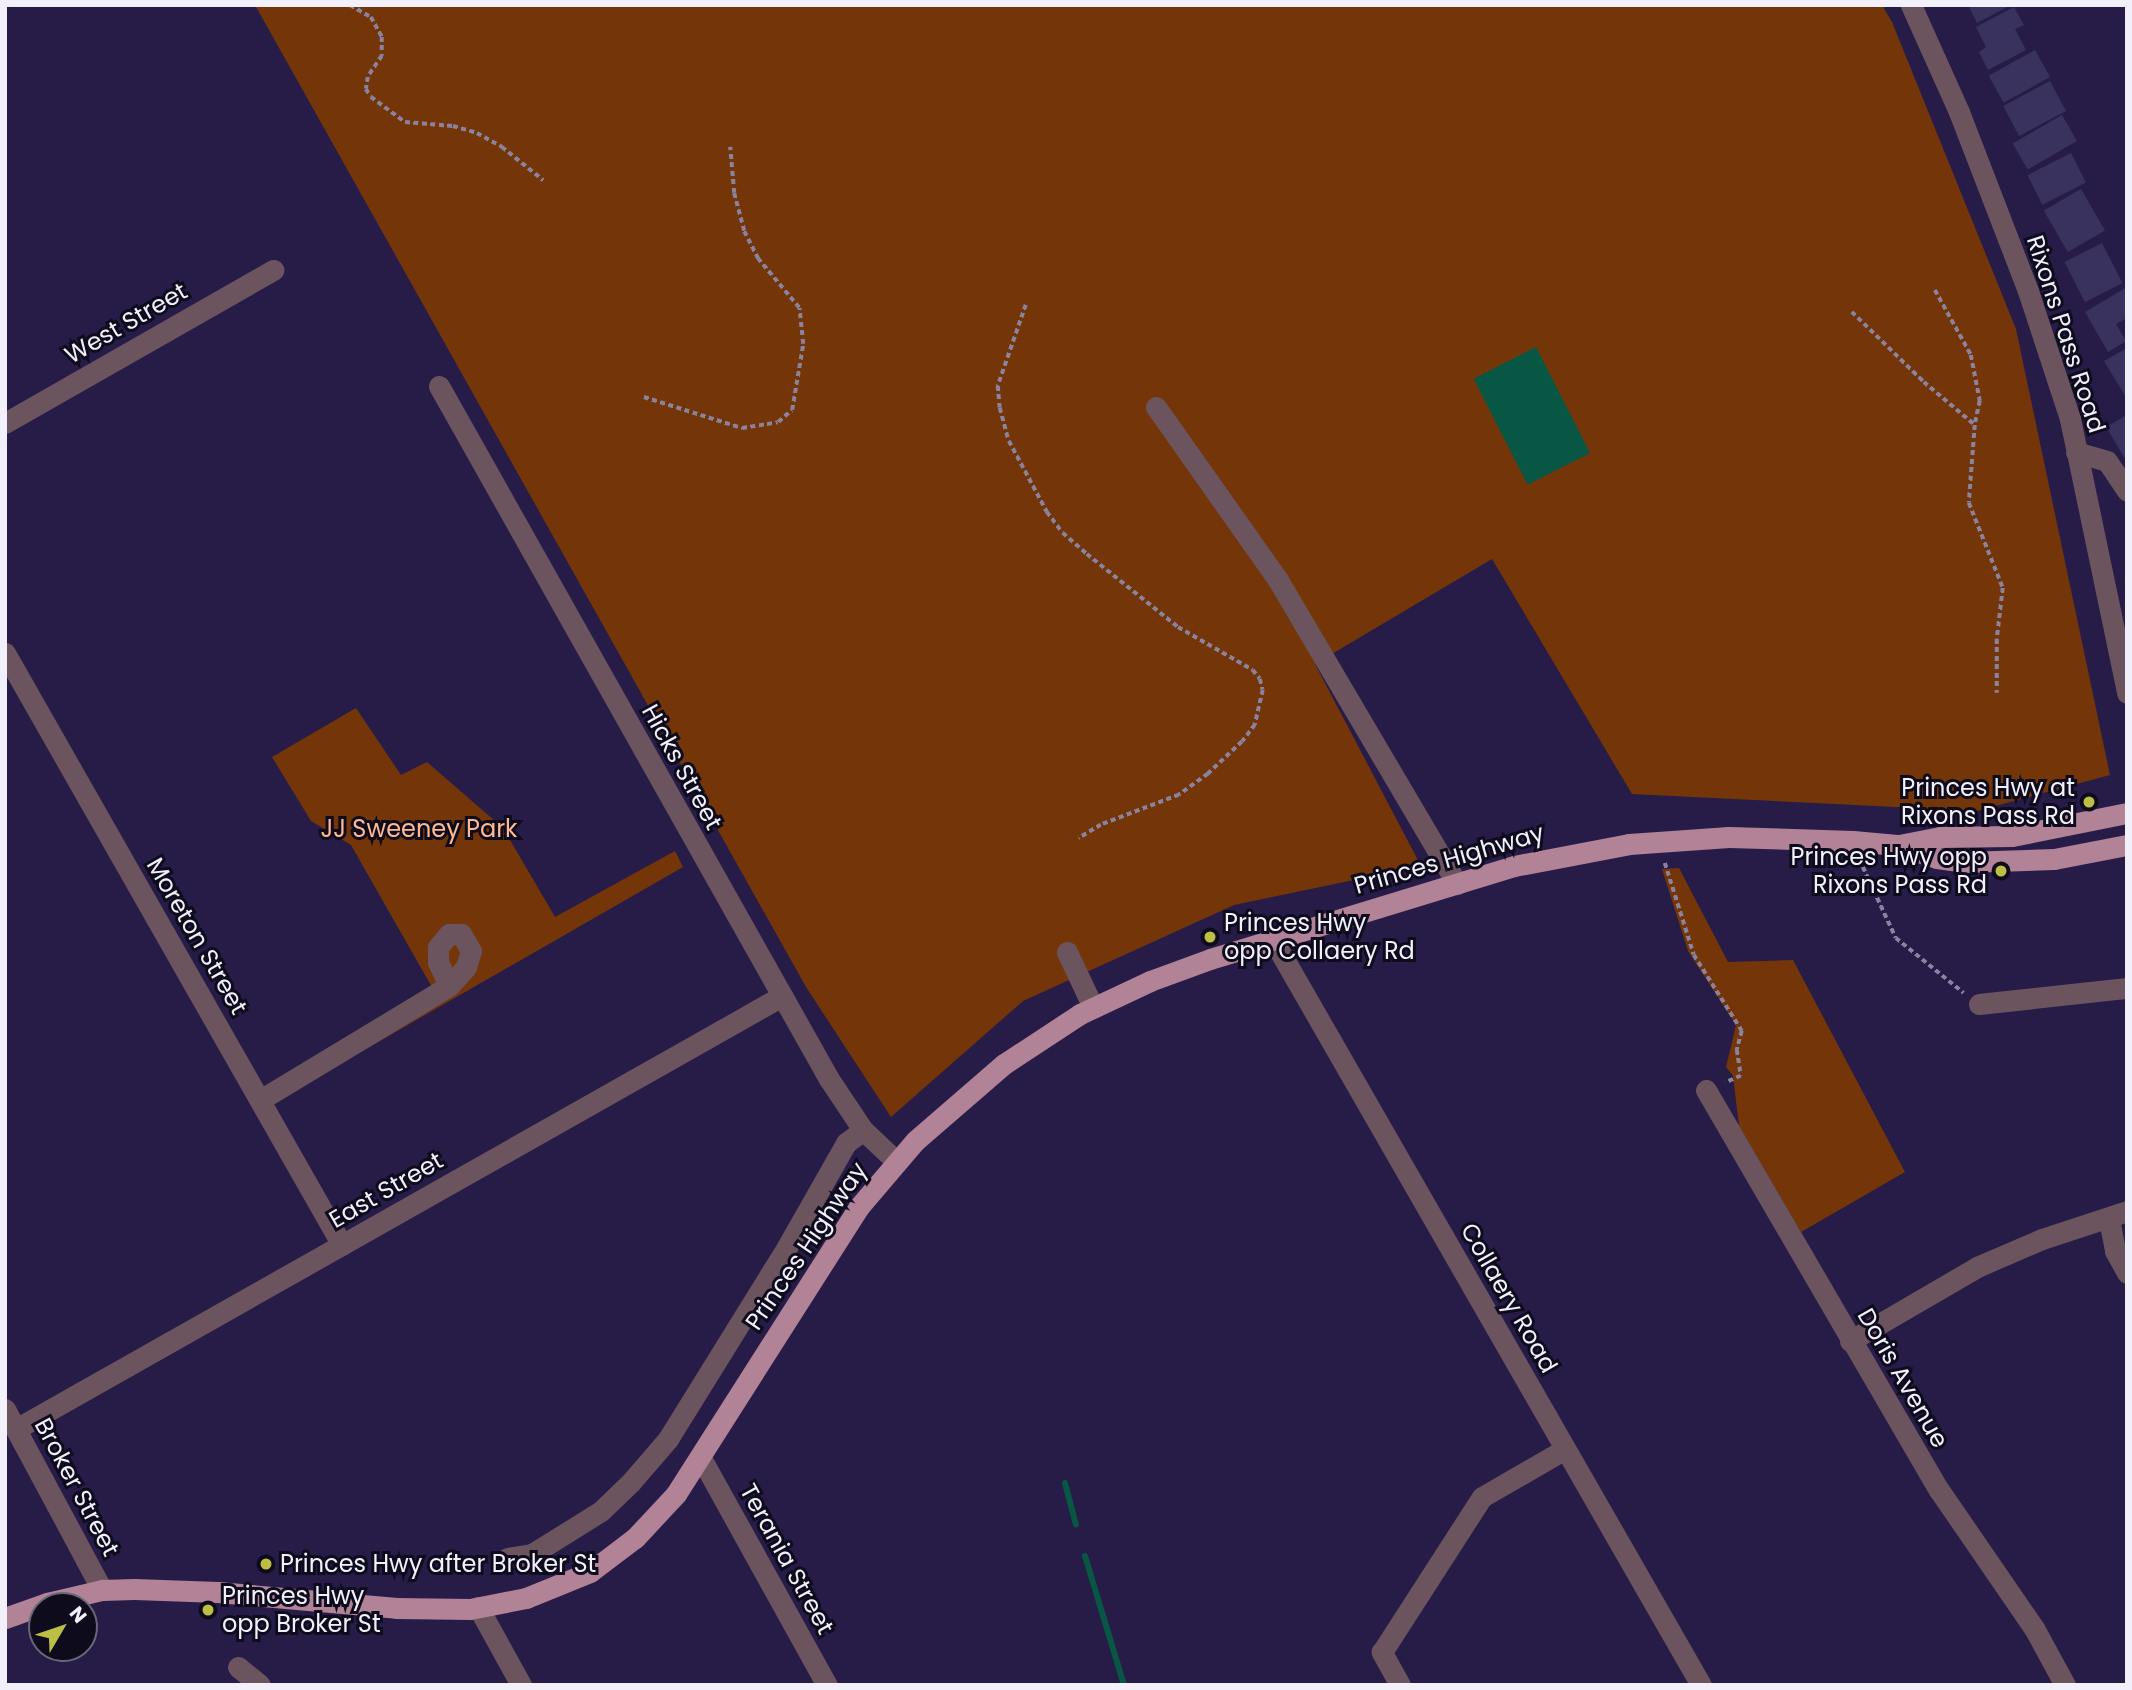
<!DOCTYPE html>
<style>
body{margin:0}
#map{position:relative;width:2132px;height:1690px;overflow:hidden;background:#261c47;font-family:Poppins,sans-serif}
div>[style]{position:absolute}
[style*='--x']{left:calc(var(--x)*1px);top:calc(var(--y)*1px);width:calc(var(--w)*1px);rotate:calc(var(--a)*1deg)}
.green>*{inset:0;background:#743608}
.water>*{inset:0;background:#075744;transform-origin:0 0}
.stream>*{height:6px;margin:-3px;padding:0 3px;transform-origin:3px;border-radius:3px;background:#075744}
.building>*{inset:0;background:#3a325e;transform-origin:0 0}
.path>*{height:3.5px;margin-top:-1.75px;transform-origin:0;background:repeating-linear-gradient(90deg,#89839f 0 5px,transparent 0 8.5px)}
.minor>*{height:21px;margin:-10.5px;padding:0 10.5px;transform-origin:10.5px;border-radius:10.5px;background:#6c545e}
.major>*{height:21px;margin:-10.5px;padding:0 10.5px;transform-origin:10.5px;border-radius:10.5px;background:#b28297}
.dots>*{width:19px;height:19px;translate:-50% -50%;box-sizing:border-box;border:4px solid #0e0b1d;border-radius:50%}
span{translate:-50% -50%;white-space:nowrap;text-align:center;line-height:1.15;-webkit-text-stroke:6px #0e0b1d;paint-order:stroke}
.street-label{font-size:24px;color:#f1f0fb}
.poi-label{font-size:24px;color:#f1f0fb}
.right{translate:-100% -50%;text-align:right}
.left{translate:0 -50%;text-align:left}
.park-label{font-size:24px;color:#feb992}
.frame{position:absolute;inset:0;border:7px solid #f1f0fb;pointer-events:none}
.north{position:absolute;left:28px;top:1592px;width:70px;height:70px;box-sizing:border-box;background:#0e0b1d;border:2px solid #696776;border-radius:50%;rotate:51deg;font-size:19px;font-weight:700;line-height:28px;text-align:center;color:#f1f0fb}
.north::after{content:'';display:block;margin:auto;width:24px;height:32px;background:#bcbf44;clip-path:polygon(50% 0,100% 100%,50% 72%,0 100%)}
</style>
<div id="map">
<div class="green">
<i style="clip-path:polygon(255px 5px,1882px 5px,1892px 22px,2016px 329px,2110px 775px,1977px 811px,1632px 794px,1492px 559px,1315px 664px,1421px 866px,1234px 905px,1023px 1001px,891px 1117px,806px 987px)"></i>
<i style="clip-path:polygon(356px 708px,401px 775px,427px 762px,503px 828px,555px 917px,675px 851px,683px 867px,277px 1100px,433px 989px,351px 845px,311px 821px,272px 757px)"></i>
<i style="clip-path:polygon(1679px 868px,1728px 962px,1793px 960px,1905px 1172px,1801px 1232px,1739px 1126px,1733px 1076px,1726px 1067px,1736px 1025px,1688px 951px,1662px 869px)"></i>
</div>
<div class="water">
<i style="left:1536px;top:347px;width:119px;height:70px;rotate:63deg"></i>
</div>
<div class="stream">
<i style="--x:1065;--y:1483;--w:43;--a:75.3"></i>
<i style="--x:1085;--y:1556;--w:135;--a:73.2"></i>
</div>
<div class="building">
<i style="clip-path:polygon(1968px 5px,2011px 5px,1977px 23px)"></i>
<i style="clip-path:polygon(2014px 7px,2024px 25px,2015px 29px,2026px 50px,1988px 70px,1979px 52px,1986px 47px,1976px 27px)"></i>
<i style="left:2035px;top:50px;width:31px;height:53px;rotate:61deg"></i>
<i style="left:2050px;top:81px;width:34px;height:53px;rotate:62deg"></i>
<i style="left:2062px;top:115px;width:30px;height:57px;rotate:60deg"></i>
<i style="left:2071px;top:153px;width:33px;height:49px;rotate:63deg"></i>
<i style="left:2081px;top:189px;width:48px;height:43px;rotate:60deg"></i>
<i style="left:2102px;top:243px;width:45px;height:42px;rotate:63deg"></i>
<i style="clip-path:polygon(2127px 287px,2127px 318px,2116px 324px,2126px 341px,2108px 352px,2085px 312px)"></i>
<i style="clip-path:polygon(2127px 348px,2127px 399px,2104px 361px)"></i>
<i style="clip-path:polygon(2127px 415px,2127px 462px,2106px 427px)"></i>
</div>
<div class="path">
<i style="--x:350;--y:5;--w:24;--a:30"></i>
<i style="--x:371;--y:17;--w:23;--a:61"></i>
<i style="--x:382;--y:37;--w:19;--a:90"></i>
<i style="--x:382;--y:56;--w:25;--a:124"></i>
<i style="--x:368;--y:77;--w:12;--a:99"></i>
<i style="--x:366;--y:89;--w:9;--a:58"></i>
<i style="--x:371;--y:97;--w:42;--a:36.3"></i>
<i style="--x:405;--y:122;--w:48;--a:4.8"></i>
<i style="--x:453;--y:126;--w:25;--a:16"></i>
<i style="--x:477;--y:133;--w:29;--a:29"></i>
<i style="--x:502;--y:147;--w:53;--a:38.8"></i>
<i style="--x:1935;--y:290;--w:74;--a:61"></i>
<i style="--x:1971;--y:355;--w:47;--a:78.9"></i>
<i style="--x:1980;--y:401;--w:25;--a:102"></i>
<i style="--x:1026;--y:305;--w:86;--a:109.1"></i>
<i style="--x:998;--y:386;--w:22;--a:85"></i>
<i style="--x:1000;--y:408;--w:34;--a:75"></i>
<i style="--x:1009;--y:441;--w:81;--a:61.8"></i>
<i style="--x:1047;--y:512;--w:26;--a:53"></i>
<i style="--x:1063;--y:533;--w:32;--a:41"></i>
<i style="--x:1087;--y:554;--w:117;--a:38.7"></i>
<i style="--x:1178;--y:627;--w:86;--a:29.8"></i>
<i style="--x:1253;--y:670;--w:11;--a:52"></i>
<i style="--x:1260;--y:679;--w:11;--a:75"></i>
<i style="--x:1263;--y:690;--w:36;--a:103"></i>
<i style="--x:1255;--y:725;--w:21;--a:127"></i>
<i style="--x:1242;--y:742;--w:47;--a:136.7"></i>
<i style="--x:1208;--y:774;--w:36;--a:144"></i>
<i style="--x:1179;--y:795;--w:84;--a:159"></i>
<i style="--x:1101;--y:825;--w:26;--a:149"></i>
<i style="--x:1852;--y:312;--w:100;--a:44.2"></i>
<i style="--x:1924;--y:382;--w:67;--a:40.1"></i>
<i style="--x:1975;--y:425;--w:78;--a:94.4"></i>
<i style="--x:1969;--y:503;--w:92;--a:68.2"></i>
<i style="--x:2003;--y:588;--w:51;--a:96.7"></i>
<i style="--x:1997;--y:639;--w:54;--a:90"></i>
<i style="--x:644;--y:397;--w:103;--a:17.6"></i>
<i style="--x:742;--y:428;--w:36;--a:-9"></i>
<i style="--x:778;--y:422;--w:18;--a:-41"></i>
<i style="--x:792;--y:410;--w:67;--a:-80.5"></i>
<i style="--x:803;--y:344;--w:36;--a:-96"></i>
<i style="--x:799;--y:308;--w:64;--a:-129.9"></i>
<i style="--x:758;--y:259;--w:31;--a:-117"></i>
<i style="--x:744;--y:231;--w:39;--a:-105"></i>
<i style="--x:734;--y:193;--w:46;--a:-95"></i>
<i style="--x:1665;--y:863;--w:96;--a:72.5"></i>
<i style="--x:1694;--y:955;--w:90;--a:57.7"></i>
<i style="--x:1742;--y:1031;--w:20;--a:105"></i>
<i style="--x:1737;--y:1050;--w:26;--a:81"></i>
<i style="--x:1741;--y:1076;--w:17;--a:156"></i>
<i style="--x:1863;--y:867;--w:78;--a:65.1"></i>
<i style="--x:1896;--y:938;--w:87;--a:39"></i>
</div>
<div class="minor">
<i style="--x:1911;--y:5;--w:117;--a:65.8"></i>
<i style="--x:1959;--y:112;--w:192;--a:68.9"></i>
<i style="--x:2028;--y:291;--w:135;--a:71.8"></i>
<i style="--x:2070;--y:419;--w:280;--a:78.2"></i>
<i style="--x:439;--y:386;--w:795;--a:60.63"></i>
<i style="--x:829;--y:1079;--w:61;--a:56.3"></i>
<i style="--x:863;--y:1130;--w:45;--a:43.2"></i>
<i style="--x:1156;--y:407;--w:212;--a:54.8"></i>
<i style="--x:1278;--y:580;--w:353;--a:59.5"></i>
<i style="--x:5;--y:423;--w:309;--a:-29.7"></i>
<i style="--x:2076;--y:452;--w:32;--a:16"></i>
<i style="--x:2107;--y:461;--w:36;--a:56"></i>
<i style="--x:5;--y:653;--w:681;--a:60.35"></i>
<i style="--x:1272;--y:938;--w:861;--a:60.13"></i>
<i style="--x:1067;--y:952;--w:61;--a:64.7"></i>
<i style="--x:1979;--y:1004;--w:149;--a:-6.2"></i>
<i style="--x:1706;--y:1090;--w:463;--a:59.8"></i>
<i style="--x:1939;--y:1490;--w:168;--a:55.5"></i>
<i style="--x:2034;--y:1628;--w:65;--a:61.5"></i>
<i style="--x:260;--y:1100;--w:221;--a:-31.1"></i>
<i style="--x:449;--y:986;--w:25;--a:-48"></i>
<i style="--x:466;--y:967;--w:17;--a:-73"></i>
<i style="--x:471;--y:951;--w:20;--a:-120"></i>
<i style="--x:461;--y:934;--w:12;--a:180"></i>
<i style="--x:449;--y:934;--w:17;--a:130"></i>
<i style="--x:438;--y:947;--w:15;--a:90"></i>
<i style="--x:438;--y:962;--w:26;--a:65"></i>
<i style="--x:2109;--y:1219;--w:33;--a:79"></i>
<i style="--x:2115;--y:1251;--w:25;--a:61"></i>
<i style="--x:1850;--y:1341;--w:147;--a:-30.2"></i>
<i style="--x:1977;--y:1267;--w:71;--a:-23.3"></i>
<i style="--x:2042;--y:1239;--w:89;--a:-18.2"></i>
<i style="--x:5;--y:1409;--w:205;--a:61.8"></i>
<i style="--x:16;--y:1429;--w:880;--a:-29.48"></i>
<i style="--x:701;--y:1458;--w:260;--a:61"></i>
<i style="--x:507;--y:1558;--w:25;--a:-9"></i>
<i style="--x:532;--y:1554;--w:81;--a:-31.9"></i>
<i style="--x:601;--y:1511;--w:42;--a:-44"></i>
<i style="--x:631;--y:1482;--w:57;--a:-49.3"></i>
<i style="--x:668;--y:1439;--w:226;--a:-58.2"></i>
<i style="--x:787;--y:1247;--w:120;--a:-60.4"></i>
<i style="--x:846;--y:1143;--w:21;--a:-37"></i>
<i style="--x:478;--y:1607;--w:89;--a:61.1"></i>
<i style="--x:238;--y:1667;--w:28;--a:39"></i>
<i style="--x:1400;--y:1685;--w:38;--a:-119"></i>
<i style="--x:1382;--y:1652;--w:184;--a:-57.2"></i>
<i style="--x:1482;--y:1497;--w:96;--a:-30"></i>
</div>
<div class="major">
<i style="--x:1899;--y:845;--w:42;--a:-11"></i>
<i style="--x:1940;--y:837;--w:72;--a:-0.8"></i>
<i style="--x:2012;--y:836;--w:117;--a:-11.3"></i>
<i style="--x:5;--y:1618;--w:45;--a:-19.7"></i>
<i style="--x:47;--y:1603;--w:57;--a:-13.3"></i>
<i style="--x:102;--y:1590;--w:32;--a:-2"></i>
<i style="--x:134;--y:1589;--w:84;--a:2"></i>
<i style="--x:218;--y:1592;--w:179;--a:5.1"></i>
<i style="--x:396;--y:1608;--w:74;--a:0.8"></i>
<i style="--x:470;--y:1609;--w:57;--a:-11.1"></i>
<i style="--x:526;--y:1598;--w:69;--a:-22.1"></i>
<i style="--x:590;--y:1572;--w:56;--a:-37.1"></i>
<i style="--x:635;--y:1538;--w:60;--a:-47"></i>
<i style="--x:676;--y:1494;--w:339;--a:-57.5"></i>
<i style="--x:858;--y:1208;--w:88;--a:-49.6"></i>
<i style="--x:915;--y:1141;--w:118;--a:-40.9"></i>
<i style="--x:1004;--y:1064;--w:91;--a:-33.3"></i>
<i style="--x:1080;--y:1014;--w:77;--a:-25.2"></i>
<i style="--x:1150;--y:981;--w:64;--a:-20.1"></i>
<i style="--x:1210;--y:959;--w:318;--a:-17"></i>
<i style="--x:1514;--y:866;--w:117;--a:-10.8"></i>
<i style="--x:1629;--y:844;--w:100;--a:-4"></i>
<i style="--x:1729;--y:837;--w:124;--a:1.8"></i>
<i style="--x:1853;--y:841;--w:44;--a:5.2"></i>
<i style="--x:1897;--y:845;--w:42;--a:18"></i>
<i style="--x:1937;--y:858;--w:29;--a:8"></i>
<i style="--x:1966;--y:862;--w:88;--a:-2"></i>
<i style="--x:2054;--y:859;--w:74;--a:-10.9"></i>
</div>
<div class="dots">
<i style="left:2089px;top:802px;background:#bcbf44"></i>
<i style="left:2001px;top:871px;background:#bcbf44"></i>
<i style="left:1210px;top:937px;background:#bcbf44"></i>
<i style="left:266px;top:1564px;background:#bcbf44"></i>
<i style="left:208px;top:1610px;background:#bcbf44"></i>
</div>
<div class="street-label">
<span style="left:126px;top:323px;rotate:-30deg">West Street</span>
<span style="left:2066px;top:334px;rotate:72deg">Rixons Pass Road</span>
<span style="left:682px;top:767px;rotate:61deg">Hicks Street</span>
<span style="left:1449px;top:859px;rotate:-16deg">Princes Highway</span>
<span style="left:197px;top:936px;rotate:60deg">Moreton Street</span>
<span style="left:386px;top:1190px;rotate:-30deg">East Street</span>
<span style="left:806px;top:1246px;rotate:-56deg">Princes Highway</span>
<span style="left:1509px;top:1298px;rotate:60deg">Collaery Road</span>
<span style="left:1903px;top:1378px;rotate:60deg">Doris Avenue</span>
<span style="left:77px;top:1487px;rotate:62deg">Broker Street</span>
<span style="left:787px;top:1559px;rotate:61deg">Terania Street</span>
</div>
<div class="poi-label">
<span class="right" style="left:2075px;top:802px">Princes Hwy at<br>Rixons Pass Rd</span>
<span class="right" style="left:1987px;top:871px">Princes Hwy opp<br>Rixons Pass Rd</span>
<span class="left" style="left:1224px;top:937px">Princes Hwy<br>opp Collaery Rd</span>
<span class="left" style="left:280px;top:1564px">Princes Hwy after Broker St</span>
<span class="left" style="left:222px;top:1610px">Princes Hwy<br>opp Broker St</span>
</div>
<div class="park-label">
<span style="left:419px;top:829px">JJ Sweeney Park</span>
</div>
<div class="frame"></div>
<div class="north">N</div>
</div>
